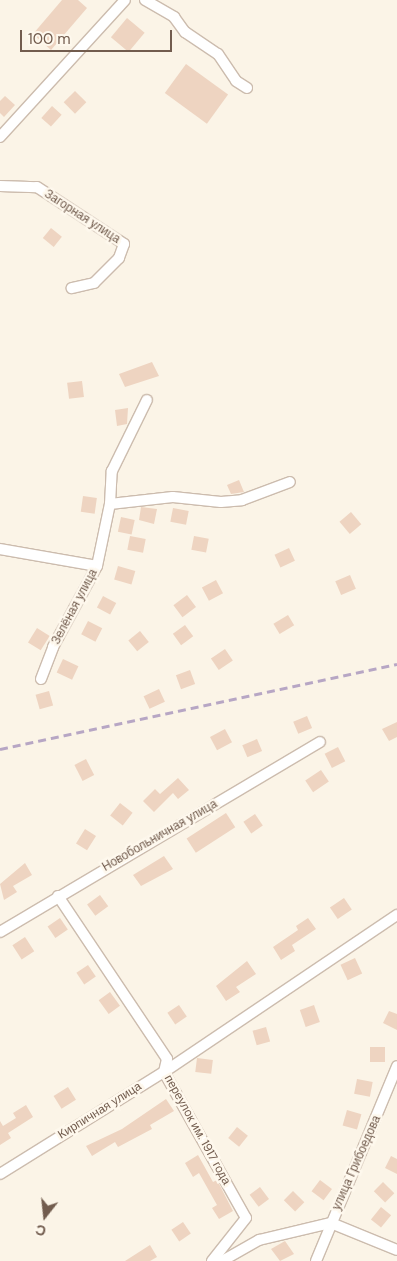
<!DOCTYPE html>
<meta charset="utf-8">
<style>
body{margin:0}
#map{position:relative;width:397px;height:1261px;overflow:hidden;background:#fbf4e7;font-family:"DM Sans",sans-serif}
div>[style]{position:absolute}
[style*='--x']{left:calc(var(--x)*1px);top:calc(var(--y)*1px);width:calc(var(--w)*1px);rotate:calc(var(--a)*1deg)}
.building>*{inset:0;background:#eed4c1;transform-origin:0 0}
.roads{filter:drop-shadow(1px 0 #ccbcae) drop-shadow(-1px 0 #ccbcae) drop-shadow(0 1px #ccbcae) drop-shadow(0 -1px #ccbcae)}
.minor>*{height:10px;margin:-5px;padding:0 5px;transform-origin:5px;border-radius:5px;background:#fff}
.rail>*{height:3px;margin-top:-1.5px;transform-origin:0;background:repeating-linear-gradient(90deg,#b7a6c4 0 8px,transparent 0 13px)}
span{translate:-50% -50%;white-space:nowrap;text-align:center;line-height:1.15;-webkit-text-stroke:5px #fef8ed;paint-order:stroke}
.street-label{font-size:12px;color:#725c4e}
.north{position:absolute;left:20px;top:1191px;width:50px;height:50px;-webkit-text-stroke:4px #fef8ed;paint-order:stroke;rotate:196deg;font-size:14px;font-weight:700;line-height:20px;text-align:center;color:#725c4e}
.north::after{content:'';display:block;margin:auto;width:18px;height:22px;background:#725c4e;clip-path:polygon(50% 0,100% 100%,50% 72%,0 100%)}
.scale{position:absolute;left:20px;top:30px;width:152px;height:22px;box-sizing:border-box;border:2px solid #725c4e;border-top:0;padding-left:6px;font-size:15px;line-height:18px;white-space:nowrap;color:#725c4e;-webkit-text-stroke:4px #fef8ed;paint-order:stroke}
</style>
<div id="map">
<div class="building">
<i style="clip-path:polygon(62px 0,78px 0,87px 8px,51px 50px,33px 34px)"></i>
<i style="left:127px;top:18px;width:23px;height:25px;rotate:40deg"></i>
<i style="left:186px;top:64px;width:52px;height:36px;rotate:36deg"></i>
<i style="left:75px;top:91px;width:16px;height:16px;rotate:45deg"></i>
<i style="clip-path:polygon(5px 96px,15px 105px,4px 117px,0 113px,0 101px)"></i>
<i style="left:52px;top:106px;width:13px;height:16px;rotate:42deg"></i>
<i style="left:51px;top:228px;width:14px;height:13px;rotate:39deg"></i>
<i style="clip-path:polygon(152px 362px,159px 376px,125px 387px,119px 374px)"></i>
<i style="left:82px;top:381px;width:16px;height:15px;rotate:83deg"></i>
<i style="clip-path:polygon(128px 408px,127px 424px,117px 426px,115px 410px)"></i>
<i style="clip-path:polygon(239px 480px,244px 492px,231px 494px,227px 485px)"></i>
<i style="left:83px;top:496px;width:14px;height:16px;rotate:8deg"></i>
<i style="clip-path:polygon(141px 507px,157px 509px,154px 524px,139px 520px)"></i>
<i style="left:173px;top:508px;width:16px;height:14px;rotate:11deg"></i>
<i style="left:351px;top:512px;width:16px;height:15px;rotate:50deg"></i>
<i style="left:121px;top:517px;width:14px;height:15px;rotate:12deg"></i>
<i style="left:130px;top:536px;width:16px;height:14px;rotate:11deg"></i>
<i style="left:194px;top:536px;width:15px;height:14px;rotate:11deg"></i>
<i style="left:289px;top:548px;width:14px;height:16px;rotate:65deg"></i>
<i style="left:118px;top:566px;width:18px;height:14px;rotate:16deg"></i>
<i style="left:350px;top:575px;width:15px;height:16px;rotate:67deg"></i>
<i style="left:216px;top:580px;width:15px;height:16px;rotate:62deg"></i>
<i style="left:187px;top:595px;width:15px;height:17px;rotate:53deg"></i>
<i style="left:103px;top:596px;width:15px;height:13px;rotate:28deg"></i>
<i style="left:288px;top:615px;width:12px;height:17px;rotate:59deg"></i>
<i style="left:88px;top:621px;width:16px;height:15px;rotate:27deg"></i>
<i style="left:185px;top:625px;width:14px;height:15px;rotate:54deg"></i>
<i style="left:37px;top:628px;width:15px;height:17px;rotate:32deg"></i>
<i style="left:140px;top:631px;width:14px;height:15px;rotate:51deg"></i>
<i style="left:225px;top:649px;width:14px;height:17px;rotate:56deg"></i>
<i style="left:63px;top:659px;width:17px;height:15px;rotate:25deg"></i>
<i style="left:190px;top:670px;width:15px;height:15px;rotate:70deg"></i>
<i style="left:159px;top:689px;width:14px;height:17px;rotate:65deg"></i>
<i style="left:49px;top:691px;width:15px;height:14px;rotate:74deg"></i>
<i style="left:307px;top:716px;width:13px;height:15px;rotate:67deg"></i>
<i style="clip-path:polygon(397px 722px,397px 737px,389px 741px,382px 729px)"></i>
<i style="left:225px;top:729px;width:15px;height:17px;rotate:62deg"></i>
<i style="left:257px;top:739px;width:13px;height:16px;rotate:67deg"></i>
<i style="left:338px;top:747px;width:16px;height:15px;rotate:63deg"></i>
<i style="left:86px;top:759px;width:18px;height:13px;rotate:63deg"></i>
<i style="left:321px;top:770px;width:14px;height:19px;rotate:56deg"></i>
<i style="clip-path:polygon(178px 778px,189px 790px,178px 799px,173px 793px,154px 812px,143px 801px,155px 789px,160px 794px)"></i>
<i style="left:120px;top:803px;width:16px;height:16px;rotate:38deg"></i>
<i style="left:226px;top:813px;width:17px;height:47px;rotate:57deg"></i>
<i style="left:255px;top:814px;width:14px;height:14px;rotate:56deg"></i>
<i style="left:85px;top:829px;width:13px;height:17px;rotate:32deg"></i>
<i style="clip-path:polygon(164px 856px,173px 869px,141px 886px,133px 875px)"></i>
<i style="clip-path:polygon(25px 863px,32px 875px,13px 886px,17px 892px,4px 900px,0 884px)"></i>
<i style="left:100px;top:895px;width:14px;height:16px;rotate:54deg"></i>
<i style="left:344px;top:898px;width:14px;height:17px;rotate:56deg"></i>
<i style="left:60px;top:918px;width:14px;height:15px;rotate:56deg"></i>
<i style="clip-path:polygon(308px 918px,316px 929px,292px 945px,295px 951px,281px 960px,273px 947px,298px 930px,296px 926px)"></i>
<i style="left:25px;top:937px;width:17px;height:15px;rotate:57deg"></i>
<i style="left:355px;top:958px;width:17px;height:16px;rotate:65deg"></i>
<i style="clip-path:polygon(247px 961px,256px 974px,236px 987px,240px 992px,226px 1001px,216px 986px)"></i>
<i style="left:88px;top:965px;width:14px;height:14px;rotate:56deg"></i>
<i style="left:110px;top:992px;width:17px;height:14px;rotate:54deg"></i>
<i style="left:179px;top:1005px;width:14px;height:14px;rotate:56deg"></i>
<i style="left:314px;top:1005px;width:18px;height:15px;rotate:71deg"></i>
<i style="clip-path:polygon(389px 1011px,397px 1014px,397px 1030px,383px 1023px)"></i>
<i style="left:266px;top:1027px;width:15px;height:14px;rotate:74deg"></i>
<i style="left:370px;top:1047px;width:15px;height:15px"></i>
<i style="left:197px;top:1058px;width:16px;height:14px;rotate:7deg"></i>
<i style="left:357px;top:1079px;width:16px;height:15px;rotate:11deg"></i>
<i style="left:68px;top:1087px;width:15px;height:17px;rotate:58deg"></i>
<i style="clip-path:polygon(166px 1099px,174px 1111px,150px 1125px,152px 1129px,118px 1147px,115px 1142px,92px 1156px,86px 1146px,122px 1129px)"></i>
<i style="clip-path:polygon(26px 1105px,33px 1117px,8px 1133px,11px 1138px,0 1145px,0 1121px,3px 1126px,16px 1118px,13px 1113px)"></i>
<i style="left:347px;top:1110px;width:15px;height:16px;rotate:16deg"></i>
<i style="left:237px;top:1127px;width:14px;height:14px;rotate:39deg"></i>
<i style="clip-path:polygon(198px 1155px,213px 1182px,217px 1180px,233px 1211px,219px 1219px,212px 1208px,217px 1205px,199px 1173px,193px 1177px,185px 1163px)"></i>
<i style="clip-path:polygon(391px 1156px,397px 1159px,397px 1174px,385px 1168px)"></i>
<i style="left:320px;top:1180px;width:15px;height:14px;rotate:37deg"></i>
<i style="left:383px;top:1182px;width:16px;height:13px;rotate:45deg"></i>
<i style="left:260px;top:1187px;width:15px;height:13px;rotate:53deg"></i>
<i style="left:293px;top:1191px;width:16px;height:13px;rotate:45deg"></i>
<i style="left:381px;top:1207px;width:13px;height:16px;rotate:39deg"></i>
<i style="left:183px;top:1222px;width:14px;height:14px;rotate:56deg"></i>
<i style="clip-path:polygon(285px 1241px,294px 1254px,280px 1261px,271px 1249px)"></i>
<i style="clip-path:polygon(150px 1245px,157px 1257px,150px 1261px,125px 1261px)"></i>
</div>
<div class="roads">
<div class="minor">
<i style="--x:145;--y:0;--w:34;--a:30"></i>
<i style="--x:174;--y:17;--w:19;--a:54"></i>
<i style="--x:185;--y:32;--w:40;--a:34"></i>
<i style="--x:218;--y:54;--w:32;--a:56"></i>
<i style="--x:236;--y:81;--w:13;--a:32"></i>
<i style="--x:0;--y:137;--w:185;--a:-47.6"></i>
<i style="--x:0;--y:186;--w:37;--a:2"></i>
<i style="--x:37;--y:187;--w:104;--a:33.2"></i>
<i style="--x:124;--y:244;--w:15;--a:110"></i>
<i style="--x:119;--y:258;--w:35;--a:135"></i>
<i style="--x:94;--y:283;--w:23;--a:167"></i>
<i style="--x:110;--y:504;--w:63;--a:-6.3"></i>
<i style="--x:173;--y:497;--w:48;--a:5.9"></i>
<i style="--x:221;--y:502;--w:21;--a:-5"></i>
<i style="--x:242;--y:500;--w:51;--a:-20.6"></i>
<i style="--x:0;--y:549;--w:98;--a:9.9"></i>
<i style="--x:41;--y:679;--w:34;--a:-69"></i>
<i style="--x:53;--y:647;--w:92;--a:-61.5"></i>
<i style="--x:97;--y:566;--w:63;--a:-78.2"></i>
<i style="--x:110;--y:504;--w:33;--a:-87"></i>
<i style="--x:112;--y:471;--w:79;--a:-63.8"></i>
<i style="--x:58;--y:896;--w:196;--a:56.2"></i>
<i style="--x:167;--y:1059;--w:13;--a:103"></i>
<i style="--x:164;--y:1072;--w:167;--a:60.7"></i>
<i style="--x:246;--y:1218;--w:55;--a:128.3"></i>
<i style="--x:0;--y:932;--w:372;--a:-30.7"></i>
<i style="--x:0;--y:1174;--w:193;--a:-31.9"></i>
<i style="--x:164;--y:1072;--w:281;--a:-34"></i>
<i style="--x:222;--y:1261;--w:43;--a:-29.6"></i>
<i style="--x:259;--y:1240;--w:74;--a:-13.3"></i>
<i style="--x:331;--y:1223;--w:71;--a:22.2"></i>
<i style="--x:316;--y:1261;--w:211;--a:-67.4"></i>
</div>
</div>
<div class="rail">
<i style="--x:0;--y:749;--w:406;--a:-12.1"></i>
</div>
<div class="street-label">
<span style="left:82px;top:217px;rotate:33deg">Загорная улица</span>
<span style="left:75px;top:607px;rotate:-62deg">Зелёная улица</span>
<span style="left:160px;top:836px;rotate:-30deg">Новобольничная улица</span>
<span style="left:100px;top:1111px;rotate:-32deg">Кирпичная улица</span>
<span style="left:197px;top:1130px;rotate:61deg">переулок им. 1917 года</span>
<span style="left:357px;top:1163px;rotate:-66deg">улица Грибоедова</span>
</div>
<div class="north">С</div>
<div class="scale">100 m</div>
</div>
